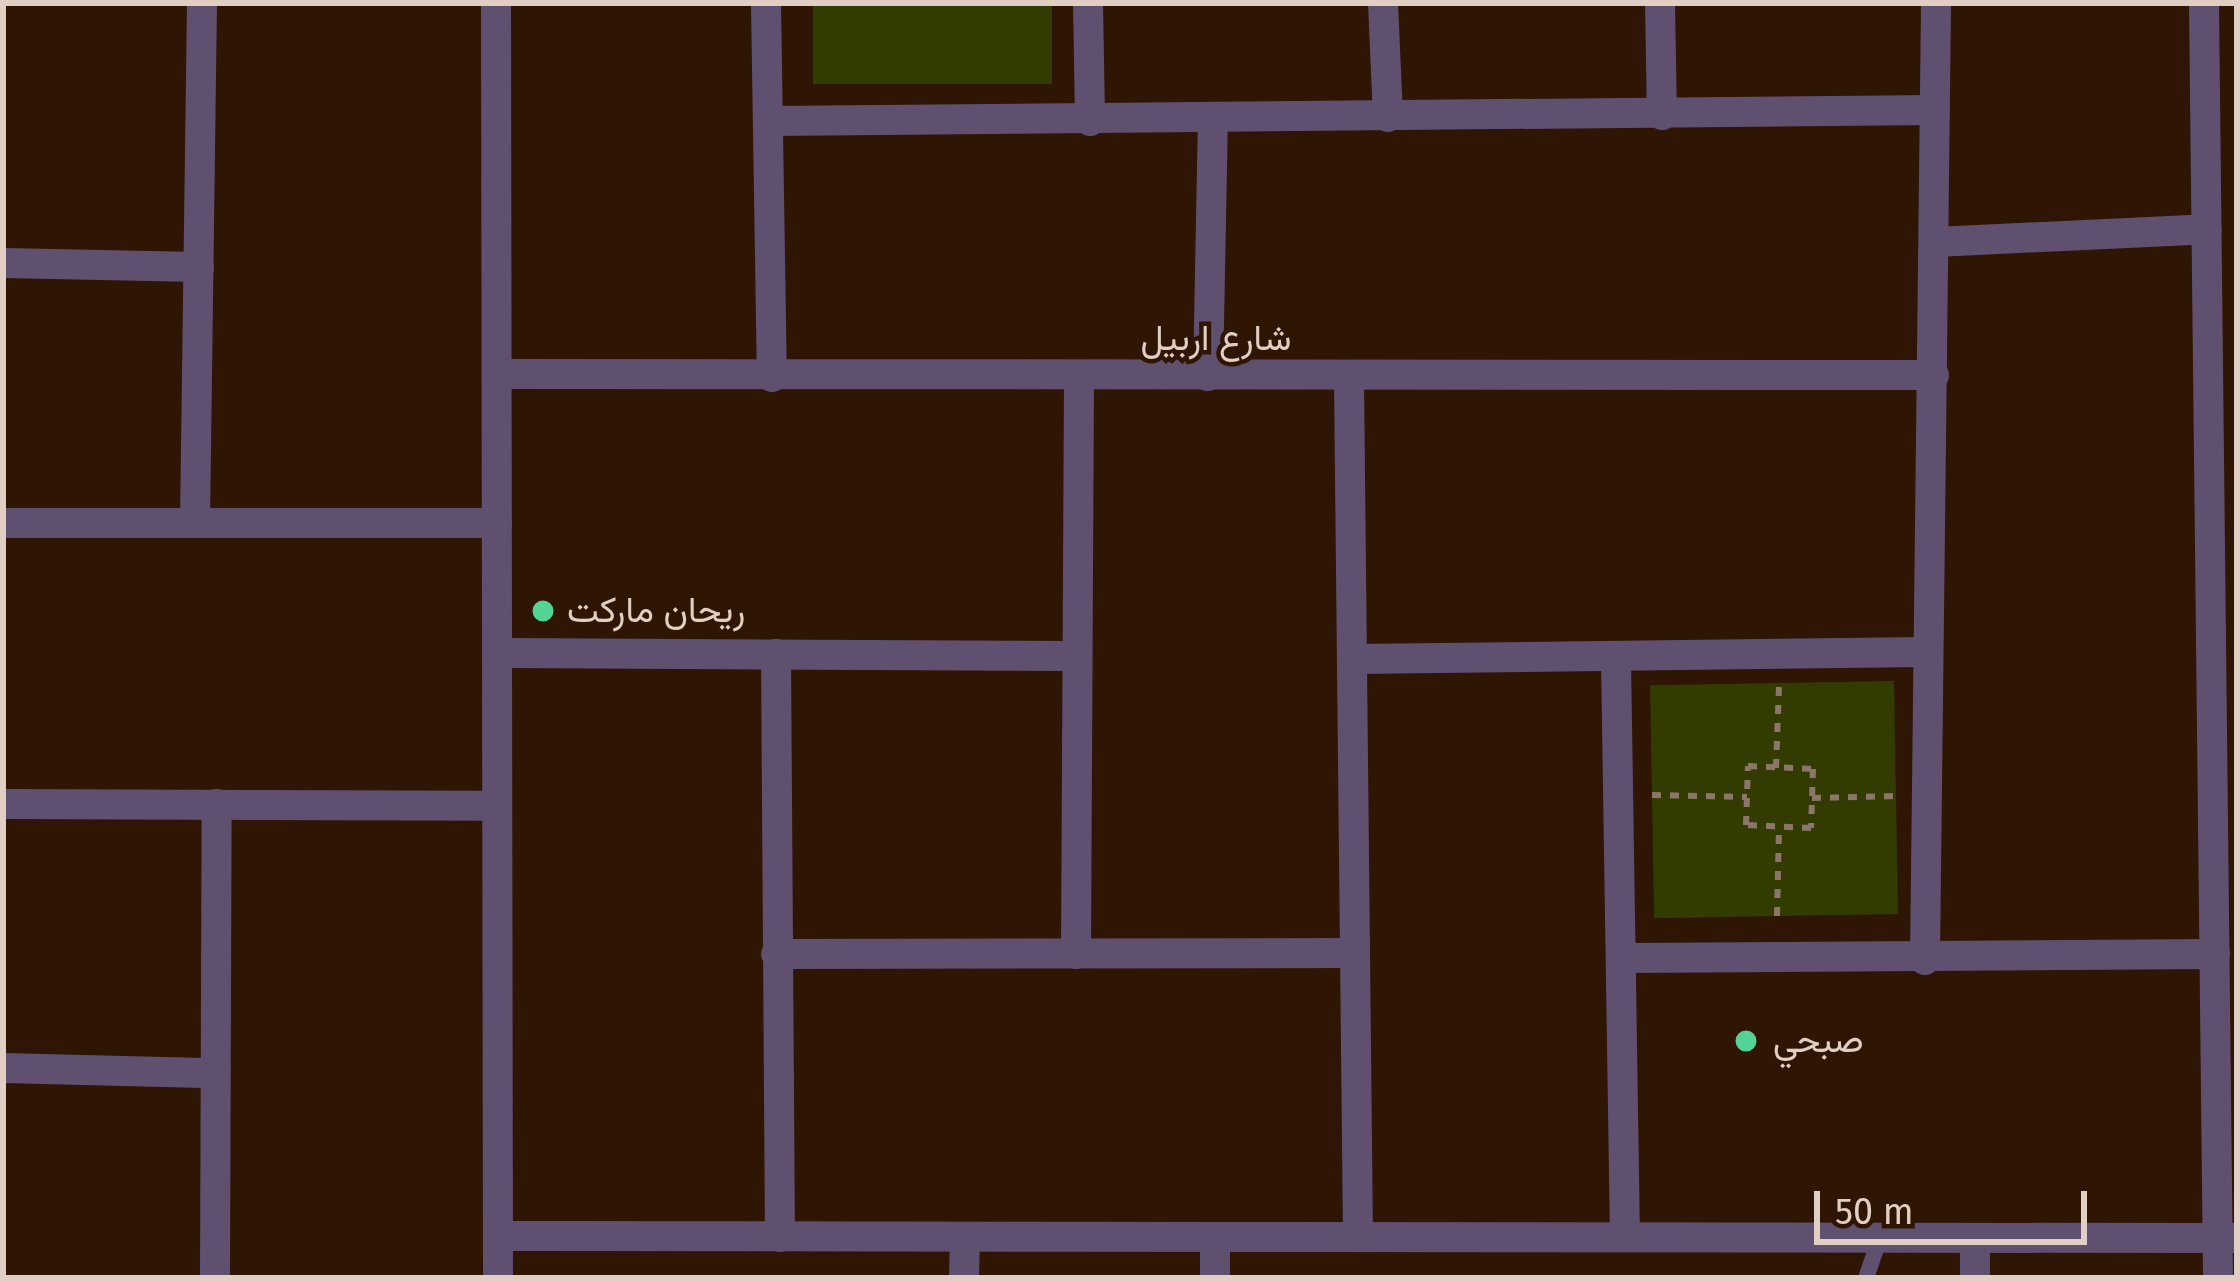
<!DOCTYPE html>
<meta charset="utf-8">
<style>
body{margin:0}
#map{position:relative;width:2240px;height:1281px;overflow:hidden;background:#2e1504;font-family:"Fira Sans",Vazirmatn,sans-serif}
div>[style]{position:absolute}
[style*='--x']{left:calc(var(--x)*1px);top:calc(var(--y)*1px);width:calc(var(--w)*1px);rotate:calc(var(--a)*1deg)}
.green>*{inset:0;background:#323c00;transform-origin:0 0}
.path>*{height:6px;margin-top:-3px;transform-origin:0;background:repeating-linear-gradient(90deg,#8c7669 0 9px,transparent 0 18px)}
.service>*{height:16px;margin:-8px;padding:0 8px;transform-origin:8px;border-radius:8px;background:#60506f}
.minor>*{height:30px;margin:-15px;padding:0 15px;transform-origin:15px;border-radius:15px;background:#60506f}
.dots>*{width:33px;height:33px;translate:-50% -50%;box-sizing:border-box;border:6px solid #2e1504;border-radius:50%}
span{translate:-50% -50%;white-space:nowrap;text-align:center;line-height:1.15;-webkit-text-stroke:9px #2e1504;paint-order:stroke}
.street-label{font-size:36px;color:#e1cfc4}
.poi-label{font-size:36px;color:#e1cfc4}
.left{translate:0 -50%;text-align:left}
.frame{position:absolute;inset:0;border:6px solid #e1cfc4;pointer-events:none}
.scale{position:absolute;left:1814px;top:1191px;width:273px;height:54px;box-sizing:border-box;border:6px solid #e1cfc4;border-top:0;padding-left:15px;font-size:36px;line-height:42px;white-space:nowrap;color:#e1cfc4;-webkit-text-stroke:9px #2e1504;paint-order:stroke}
</style>
<div id="map">
<div class="green">
<i style="left:813px;top:3px;width:239px;height:81px"></i>
<i style="left:1894px;top:681px;width:233px;height:244px;rotate:89deg"></i>
</div>
<div class="path">
<i style="--x:1748;--y:766;--w:65;--a:2.6"></i>
<i style="--x:1813;--y:769;--w:59;--a:91.9"></i>
<i style="--x:1811;--y:828;--w:65;--a:-177.4"></i>
<i style="--x:1746;--y:825;--w:59;--a:-88.1"></i>
<i style="--x:1776;--y:768;--w:81;--a:-87.9"></i>
<i style="--x:1652;--y:795;--w:95;--a:1.2"></i>
<i style="--x:1812;--y:798;--w:86;--a:-1.3"></i>
<i style="--x:1777;--y:916;--w:89;--a:-88.7"></i>
</div>
<div class="service">
<i style="--x:1866;--y:1278;--w:39;--a:-71"></i>
</div>
<div class="minor">
<i style="--x:496;--y:3;--w:1275;--a:89.91"></i>
<i style="--x:766;--y:3;--w:374;--a:89.1"></i>
<i style="--x:1088;--y:3;--w:118;--a:89"></i>
<i style="--x:1383;--y:3;--w:114;--a:87.5"></i>
<i style="--x:1660;--y:3;--w:112;--a:89"></i>
<i style="--x:2204;--y:3;--w:1275;--a:89.37"></i>
<i style="--x:769;--y:121;--w:1166;--a:-0.54"></i>
<i style="--x:1935;--y:242;--w:272;--a:-2.7"></i>
<i style="--x:3;--y:263;--w:196;--a:1.2"></i>
<i style="--x:497;--y:374;--w:1437;--a:0.04"></i>
<i style="--x:1208;--y:376;--w:256;--a:-88.9"></i>
<i style="--x:1349;--y:379;--w:858;--a:89.4"></i>
<i style="--x:3;--y:523;--w:494;--a:0"></i>
<i style="--x:195;--y:523;--w:520;--a:-89.23"></i>
<i style="--x:497;--y:653;--w:580;--a:0.3"></i>
<i style="--x:776;--y:654;--w:583;--a:89.61"></i>
<i style="--x:1354;--y:659;--w:572;--a:-0.7"></i>
<i style="--x:1616;--y:659;--w:578;--a:89.11"></i>
<i style="--x:3;--y:804;--w:494;--a:0.2"></i>
<i style="--x:776;--y:954;--w:577;--a:-0.1"></i>
<i style="--x:1076;--y:954;--w:576;--a:-89.7"></i>
<i style="--x:1626;--y:958;--w:589;--a:-0.39"></i>
<i style="--x:1925;--y:960;--w:957;--a:-89.34"></i>
<i style="--x:3;--y:1068;--w:211;--a:1.4"></i>
<i style="--x:498;--y:1236;--w:1739;--a:0.07"></i>
<i style="--x:215;--y:1278;--w:474;--a:-89.8"></i>
<i style="--x:964;--y:1278;--w:41;--a:-88.6"></i>
<i style="--x:1215;--y:1278;--w:41;--a:-90"></i>
<i style="--x:1975;--y:1278;--w:40;--a:-90"></i>
</div>
<div class="dots">
<i style="left:543px;top:611px;background:#54d396"></i>
<i style="left:1746px;top:1041px;background:#54d396"></i>
</div>
<div class="street-label">
<span style="left:1216px;top:339px">شارع اربيل</span>
</div>
<div class="poi-label">
<span class="left" style="left:567px;top:611px">ريحان ماركت</span>
<span class="left" style="left:1773px;top:1041px">صبحي</span>
</div>
<div class="frame"></div>
<div class="scale">50 m</div>
</div>
